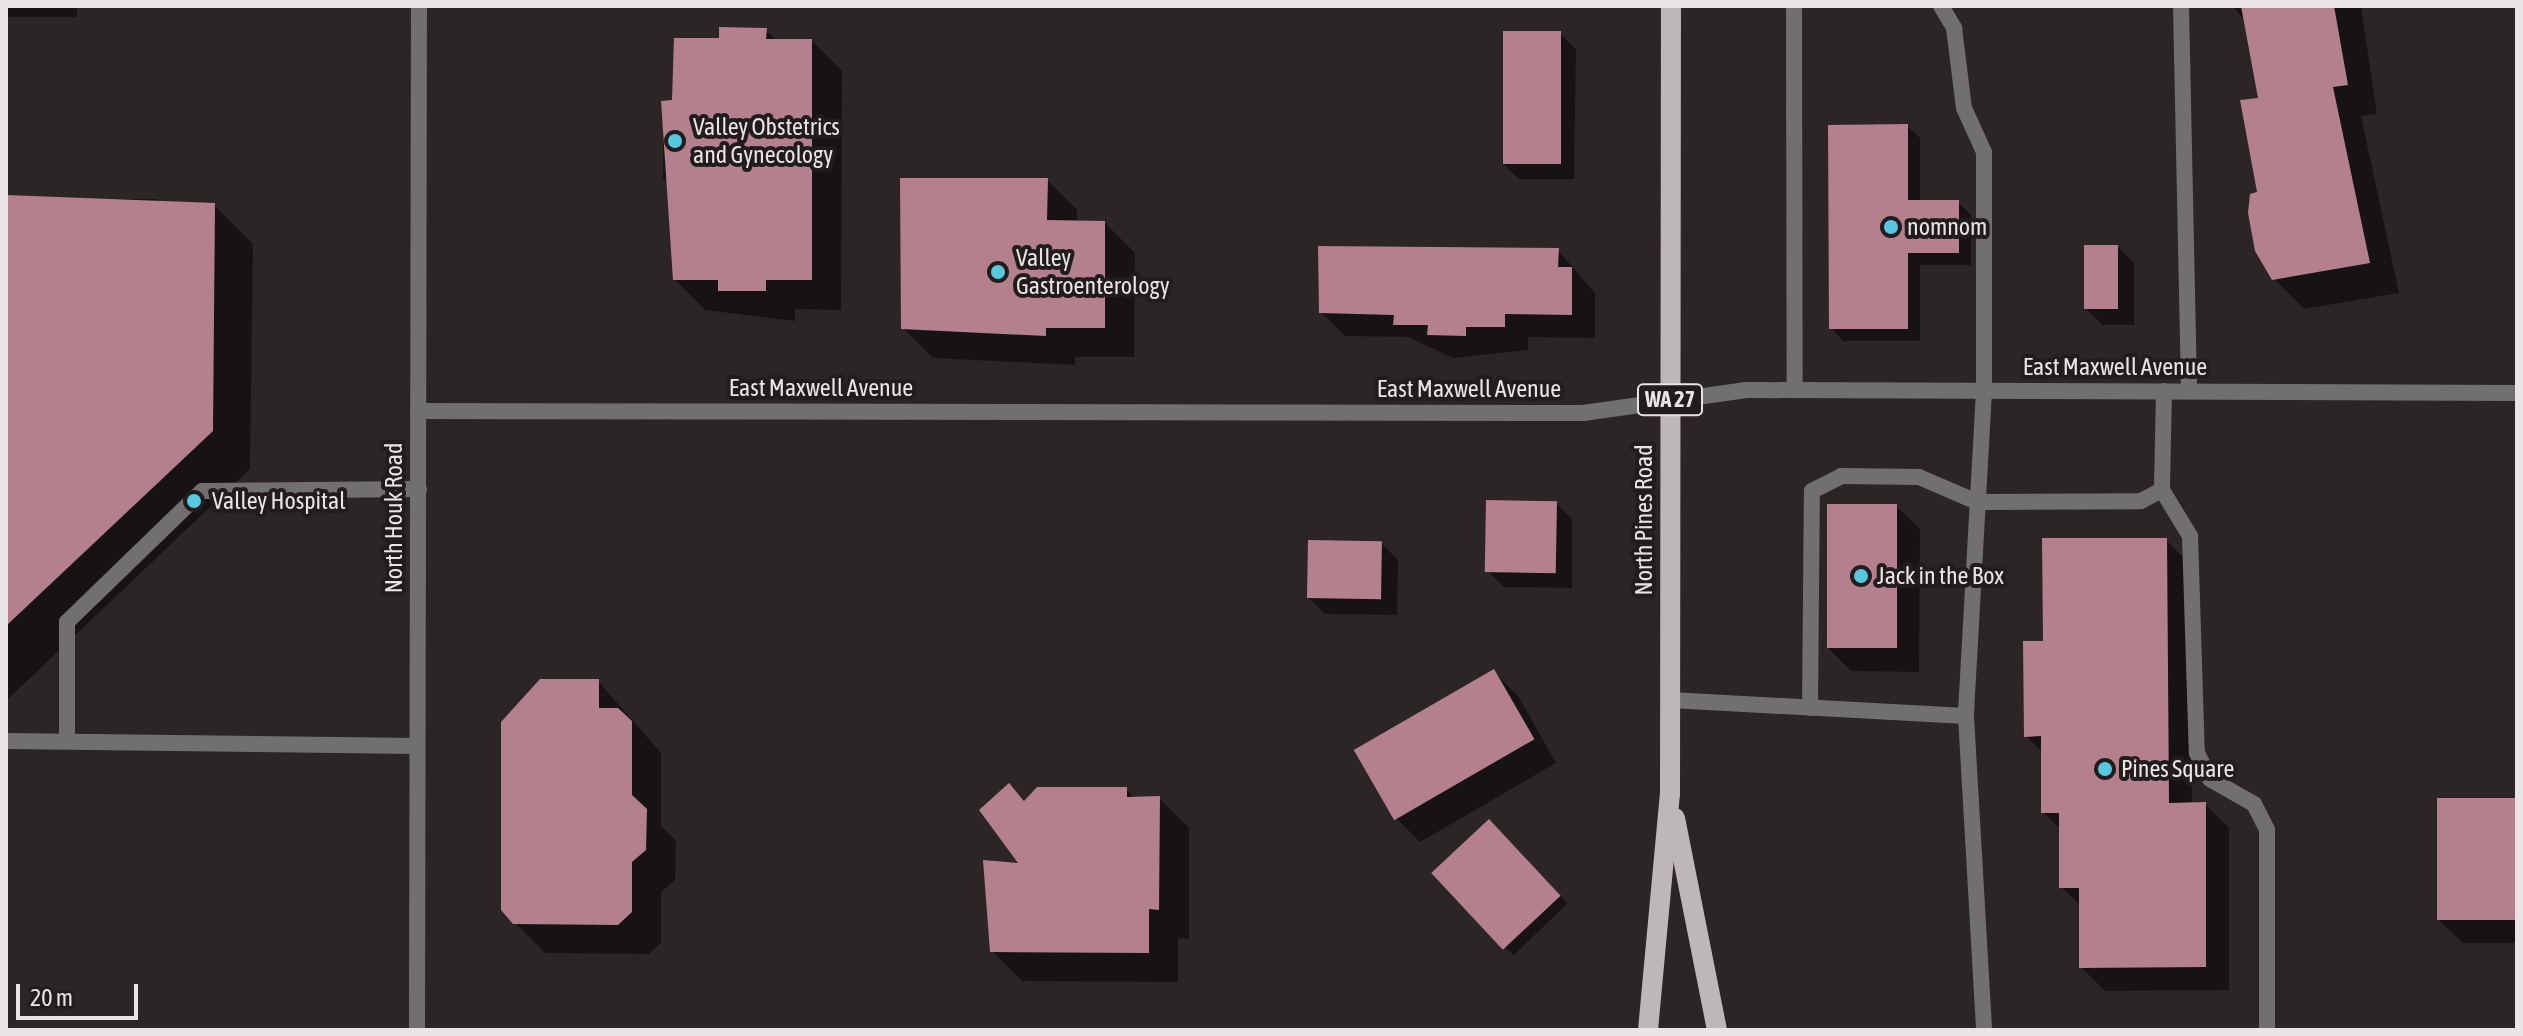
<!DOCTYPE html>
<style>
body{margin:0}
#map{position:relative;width:2523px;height:1036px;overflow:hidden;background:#2c2526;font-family:"Asap Condensed",sans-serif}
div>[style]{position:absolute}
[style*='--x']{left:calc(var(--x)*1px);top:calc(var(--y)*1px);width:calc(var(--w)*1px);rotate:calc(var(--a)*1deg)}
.shadow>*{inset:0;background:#0007;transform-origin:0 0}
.building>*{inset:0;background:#b4808d;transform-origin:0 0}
.service>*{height:16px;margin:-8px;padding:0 8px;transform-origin:8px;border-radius:8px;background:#726f6f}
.minor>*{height:16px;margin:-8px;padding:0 8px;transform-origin:8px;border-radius:8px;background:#726f6f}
.primary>*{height:20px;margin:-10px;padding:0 10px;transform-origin:10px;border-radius:10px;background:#beb7b8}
.dots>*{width:22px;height:22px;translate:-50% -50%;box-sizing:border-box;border:4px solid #221c1d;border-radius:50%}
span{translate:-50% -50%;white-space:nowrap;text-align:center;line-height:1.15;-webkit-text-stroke:8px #221c1d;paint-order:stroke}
.shield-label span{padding:2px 6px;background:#221c1d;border:2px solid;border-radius:6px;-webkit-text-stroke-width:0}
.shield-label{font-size:22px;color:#e9e4e5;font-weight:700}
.poi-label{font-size:24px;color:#e9e4e5}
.left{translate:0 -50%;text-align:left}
.street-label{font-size:24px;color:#e9e4e5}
.frame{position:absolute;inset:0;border:8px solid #e9e4e5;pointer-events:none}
.scale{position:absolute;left:16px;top:984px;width:122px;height:36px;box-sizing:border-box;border:4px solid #e9e4e5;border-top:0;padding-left:10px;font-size:24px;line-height:28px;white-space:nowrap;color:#e9e4e5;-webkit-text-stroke:6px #221c1d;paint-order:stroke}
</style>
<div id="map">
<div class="shadow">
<i style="left:6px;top:6px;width:71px;height:11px"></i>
<i style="clip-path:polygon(2233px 6px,2361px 6px,2377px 114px,2361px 116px,2399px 293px,2304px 309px,2274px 279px,2259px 194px,2260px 99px,2246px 23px)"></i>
<i style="clip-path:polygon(766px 30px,777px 41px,812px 41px,842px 71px,841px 310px,795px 309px,795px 321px,705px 310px,675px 280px,673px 189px,663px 179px,663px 103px,674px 102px,721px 40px)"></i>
<i style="clip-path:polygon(1560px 33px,1576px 50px,1574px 179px,1519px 179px,1502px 163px)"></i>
<i style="clip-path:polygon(1907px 126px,1920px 138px,1920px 202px,1958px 202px,1971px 215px,1971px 265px,1920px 265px,1920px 341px,1843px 341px,1831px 328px)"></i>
<i style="clip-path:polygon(1047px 180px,1077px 210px,1077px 223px,1105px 223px,1135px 253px,1134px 357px,1075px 357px,1075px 365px,933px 358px,903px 328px)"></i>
<i style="clip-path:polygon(157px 199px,165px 206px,214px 205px,253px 244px,250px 469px,6px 701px,6px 200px)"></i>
<i style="clip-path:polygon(2118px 247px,2134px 263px,2134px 325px,2102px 325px,2086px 308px)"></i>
<i style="clip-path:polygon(1558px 250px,1595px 293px,1595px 338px,1528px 337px,1528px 350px,1453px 358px,1408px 337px,1345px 336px,1321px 312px)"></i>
<i style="clip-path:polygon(1556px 503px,1572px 519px,1572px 588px,1504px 587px,1488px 571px)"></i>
<i style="clip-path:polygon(1896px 506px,1920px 529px,1919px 672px,1851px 671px,1827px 647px)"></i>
<i style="clip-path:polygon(2166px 540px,2190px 564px,2192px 804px,2205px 804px,2229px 828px,2229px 990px,2105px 991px,2081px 967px,2081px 906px,2061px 887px,2061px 830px,2043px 812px,2043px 753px,2026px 736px,2045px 643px)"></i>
<i style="clip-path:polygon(1381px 543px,1398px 560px,1397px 615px,1325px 614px,1309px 598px)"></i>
<i style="clip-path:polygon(1494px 672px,1518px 696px,1556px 763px,1420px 842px,1396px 818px,1357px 751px)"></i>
<i style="clip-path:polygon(598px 681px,661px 753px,661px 826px,676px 841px,675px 880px,661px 892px,661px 943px,649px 954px,545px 953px,514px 922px)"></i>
<i style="clip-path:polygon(1009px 785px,1026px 802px,1126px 789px,1135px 799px,1159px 798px,1189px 828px,1189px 939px,1178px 938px,1178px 982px,1022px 981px,992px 951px,1022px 865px)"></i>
<i style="clip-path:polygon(2517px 800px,2517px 943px,2463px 943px,2439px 920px)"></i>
<i style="left:1489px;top:822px;width:113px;height:75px;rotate:46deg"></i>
</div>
<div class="building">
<i style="clip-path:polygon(2241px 6px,2334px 6px,2348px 85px,2333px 87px,2370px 263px,2272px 280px,2255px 251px,2248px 213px,2250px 194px,2257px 192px,2240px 100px,2258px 98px)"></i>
<i style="clip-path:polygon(719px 27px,767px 28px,766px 39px,812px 39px,812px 280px,766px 280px,766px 291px,718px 291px,718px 280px,673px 280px,661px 101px,672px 100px,674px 38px,719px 38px)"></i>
<i style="left:1503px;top:31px;width:58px;height:133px"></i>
<i style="clip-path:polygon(1908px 124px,1908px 200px,1959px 200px,1959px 253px,1908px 253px,1908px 329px,1829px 329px,1828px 125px)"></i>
<i style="clip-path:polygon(900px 178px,1048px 178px,1047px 220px,1105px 221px,1105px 328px,1046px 328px,1046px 336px,901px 329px)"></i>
<i style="clip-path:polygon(6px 195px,215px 203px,213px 431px,6px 626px)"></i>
<i style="left:2084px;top:245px;width:34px;height:64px"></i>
<i style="clip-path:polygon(1318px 246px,1559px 248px,1558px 267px,1572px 267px,1572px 315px,1505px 314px,1505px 327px,1466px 327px,1466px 336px,1427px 335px,1428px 325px,1393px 325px,1394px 315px,1319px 313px)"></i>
<i style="left:1486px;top:500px;width:71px;height:72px;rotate:1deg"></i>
<i style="left:1827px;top:504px;width:70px;height:144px"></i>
<i style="clip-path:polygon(2042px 538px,2167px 538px,2169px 803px,2206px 802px,2206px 967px,2079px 968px,2079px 888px,2059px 888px,2059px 813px,2041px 813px,2041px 736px,2024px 737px,2023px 641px,2043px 641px)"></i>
<i style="left:1308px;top:540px;width:74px;height:58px;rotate:1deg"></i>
<i style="left:1494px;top:669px;width:81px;height:162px;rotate:60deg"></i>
<i style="clip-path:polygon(540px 679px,599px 679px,599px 708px,618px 708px,632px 721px,632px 795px,647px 809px,646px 850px,632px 862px,632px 912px,618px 925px,513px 924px,501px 910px,501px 722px)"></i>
<i style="clip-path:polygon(1009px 783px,1024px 801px,1037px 787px,1127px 787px,1127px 797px,1160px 796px,1159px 910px,1149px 909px,1149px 953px,990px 952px,983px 860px,1018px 863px,979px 810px)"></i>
<i style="left:2437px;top:798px;width:80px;height:122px"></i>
<i style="left:1489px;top:819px;width:105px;height:79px;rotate:47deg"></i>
</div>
<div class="service">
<i style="--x:1794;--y:6;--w:384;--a:89.9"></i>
<i style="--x:1941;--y:6;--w:26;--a:59"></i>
<i style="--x:1954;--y:28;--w:81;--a:82.9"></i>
<i style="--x:1964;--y:108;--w:48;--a:65.6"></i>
<i style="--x:1984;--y:152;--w:239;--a:90"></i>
<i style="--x:1984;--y:391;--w:325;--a:93.2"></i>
<i style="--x:1966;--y:716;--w:315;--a:86.7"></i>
<i style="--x:2181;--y:6;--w:385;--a:88.8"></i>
<i style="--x:2164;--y:391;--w:99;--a:91.2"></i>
<i style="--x:2162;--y:490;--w:54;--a:58.7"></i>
<i style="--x:2190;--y:536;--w:217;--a:88.2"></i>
<i style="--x:2197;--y:753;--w:29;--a:63"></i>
<i style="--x:2210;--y:779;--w:51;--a:29.6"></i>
<i style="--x:2254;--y:804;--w:29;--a:63"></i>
<i style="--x:2267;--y:830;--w:200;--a:90"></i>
<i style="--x:1670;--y:700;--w:296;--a:3.1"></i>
<i style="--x:1810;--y:708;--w:217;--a:-89.5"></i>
<i style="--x:1812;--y:491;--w:33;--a:-27"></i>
<i style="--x:1841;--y:476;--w:78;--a:0.7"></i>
<i style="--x:1919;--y:477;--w:63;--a:23.3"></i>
<i style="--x:1977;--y:502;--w:164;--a:-0.3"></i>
<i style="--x:2141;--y:501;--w:24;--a:-28"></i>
<i style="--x:6;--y:741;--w:411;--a:0.7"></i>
<i style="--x:67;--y:741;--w:119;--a:-90"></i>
<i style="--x:67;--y:622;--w:188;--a:-44.1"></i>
<i style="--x:202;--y:491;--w:217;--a:-0.5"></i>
</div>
<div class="minor">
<i style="--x:419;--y:411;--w:1164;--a:0.1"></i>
<i style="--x:1583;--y:413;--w:165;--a:-8"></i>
<i style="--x:1746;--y:390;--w:771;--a:0.22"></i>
<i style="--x:417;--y:1030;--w:1024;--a:-89.89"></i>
</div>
<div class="primary">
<i style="--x:1675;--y:818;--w:216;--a:78.8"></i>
<i style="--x:1648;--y:1030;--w:237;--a:-84.7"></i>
<i style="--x:1670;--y:794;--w:788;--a:-89.93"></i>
</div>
<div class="dots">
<i style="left:675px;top:141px;background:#56c9e0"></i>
<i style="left:1891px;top:227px;background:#56c9e0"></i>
<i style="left:998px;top:272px;background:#56c9e0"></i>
<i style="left:194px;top:501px;background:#56c9e0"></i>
<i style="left:1861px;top:576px;background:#56c9e0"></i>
<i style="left:2105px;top:769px;background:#56c9e0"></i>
</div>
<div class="shield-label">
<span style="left:1670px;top:400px">WA 27</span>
</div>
<div class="poi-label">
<span class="left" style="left:693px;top:141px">Valley Obstetrics<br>and Gynecology</span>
<span class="left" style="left:1907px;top:227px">nomnom</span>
<span class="left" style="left:1016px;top:272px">Valley<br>Gastroenterology</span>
<span class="left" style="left:212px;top:501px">Valley Hospital</span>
<span class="left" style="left:1877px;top:576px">Jack in the Box</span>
<span class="left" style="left:2121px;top:769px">Pines Square</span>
</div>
<div class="street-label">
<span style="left:2115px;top:367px">East Maxwell Avenue</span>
<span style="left:821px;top:388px">East Maxwell Avenue</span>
<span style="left:1469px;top:389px">East Maxwell Avenue</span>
<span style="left:394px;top:518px;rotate:-90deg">North Houk Road</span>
<span style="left:1644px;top:520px;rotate:-90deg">North Pines Road</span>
</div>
<div class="frame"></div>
<div class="scale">20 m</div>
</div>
